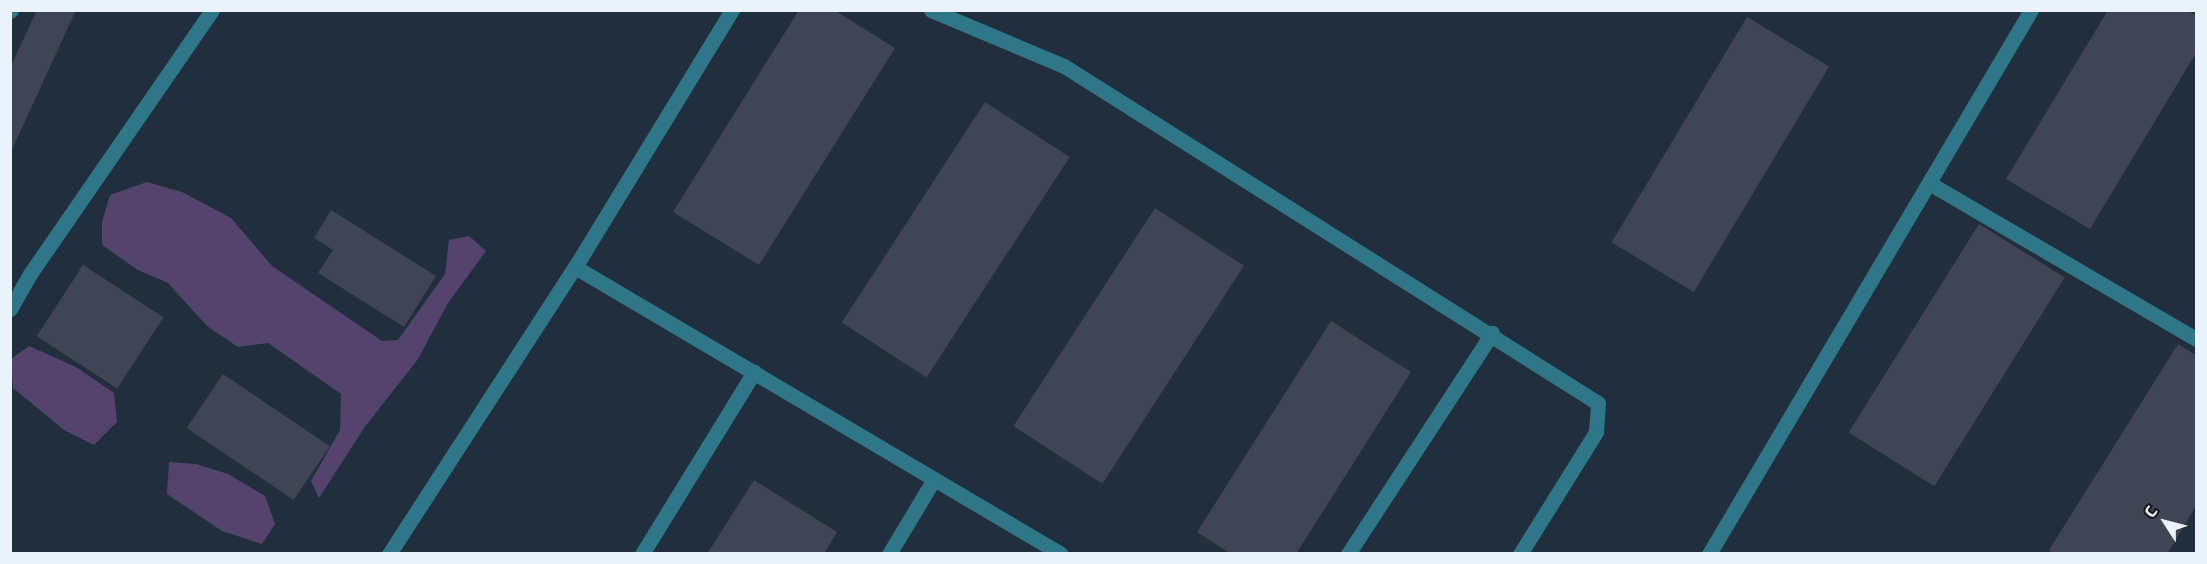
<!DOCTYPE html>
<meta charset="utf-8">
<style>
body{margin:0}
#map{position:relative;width:2207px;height:564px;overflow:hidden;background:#212f3c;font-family:"Exo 2",sans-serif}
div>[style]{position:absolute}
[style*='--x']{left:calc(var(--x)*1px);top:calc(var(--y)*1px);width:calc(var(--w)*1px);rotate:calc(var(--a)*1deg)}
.green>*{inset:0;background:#54446d}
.building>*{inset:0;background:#404455;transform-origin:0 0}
.lane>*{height:15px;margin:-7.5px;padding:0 7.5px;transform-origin:7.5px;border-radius:7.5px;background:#2e7688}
span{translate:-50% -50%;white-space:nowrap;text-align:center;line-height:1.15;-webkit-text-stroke:6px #11171c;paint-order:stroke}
.frame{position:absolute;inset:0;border:12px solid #eaf3fb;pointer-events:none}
.north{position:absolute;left:2135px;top:492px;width:60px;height:60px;-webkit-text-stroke:4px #11171c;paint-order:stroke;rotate:306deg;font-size:16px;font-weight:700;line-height:24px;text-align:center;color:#eaf3fb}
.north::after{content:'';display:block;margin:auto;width:21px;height:27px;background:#eaf3fb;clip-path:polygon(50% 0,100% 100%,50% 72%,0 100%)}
</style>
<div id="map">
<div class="green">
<i style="clip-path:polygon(147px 182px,182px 192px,231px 218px,272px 266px,382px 341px,398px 340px,445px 274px,449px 240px,469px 236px,486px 251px,448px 303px,418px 359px,364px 428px,319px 498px,311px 481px,340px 430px,341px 394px,268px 343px,238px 347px,207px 326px,168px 283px,138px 270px,102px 245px,102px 222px,110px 195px)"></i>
<i style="clip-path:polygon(29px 346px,76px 367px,114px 393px,117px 422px,94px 445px,64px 430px,13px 388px,11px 359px)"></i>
<i style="clip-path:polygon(169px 462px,196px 464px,228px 474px,265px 496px,275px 524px,262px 544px,222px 531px,167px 494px)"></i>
</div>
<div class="building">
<i style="clip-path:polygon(37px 10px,76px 10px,10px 154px,10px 68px)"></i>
<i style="clip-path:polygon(799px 10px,834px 10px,895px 48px,759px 265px,673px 212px)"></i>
<i style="clip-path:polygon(2108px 10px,2187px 10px,2196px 16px,2196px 53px,2090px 229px,2006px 179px)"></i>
<i style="left:1747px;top:17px;width:96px;height:263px;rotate:31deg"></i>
<i style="left:985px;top:102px;width:101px;height:263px;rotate:33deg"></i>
<i style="left:1155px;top:208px;width:106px;height:260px;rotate:33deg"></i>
<i style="clip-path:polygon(331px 210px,436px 276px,404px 327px,318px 273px,333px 250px,314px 238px)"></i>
<i style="left:1979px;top:224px;width:101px;height:246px;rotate:32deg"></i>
<i style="left:83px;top:265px;width:96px;height:85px;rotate:33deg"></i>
<i style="clip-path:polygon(1331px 321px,1411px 372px,1296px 554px,1231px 554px,1197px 532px)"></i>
<i style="clip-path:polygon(2178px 344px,2196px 355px,2196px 506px,2167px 554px,2054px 554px,2049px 550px)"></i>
<i style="left:223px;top:374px;width:129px;height:65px;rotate:34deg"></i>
<i style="clip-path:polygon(754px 480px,837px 532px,824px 554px,707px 554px)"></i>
</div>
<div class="lane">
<i style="--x:931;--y:10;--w:144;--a:22.8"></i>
<i style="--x:1064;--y:66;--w:631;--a:32.26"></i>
<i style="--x:1598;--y:403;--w:29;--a:94"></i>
<i style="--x:1596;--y:432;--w:144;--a:121.9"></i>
<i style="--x:10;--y:11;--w:1;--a:-45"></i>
<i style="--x:1929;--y:183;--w:309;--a:30.3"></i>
<i style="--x:575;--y:267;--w:564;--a:30.56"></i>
<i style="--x:10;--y:309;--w:40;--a:-60.3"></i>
<i style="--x:30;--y:274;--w:321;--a:-55.4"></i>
<i style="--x:389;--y:554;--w:342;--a:-57.1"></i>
<i style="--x:575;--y:267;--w:301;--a:-58.6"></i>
<i style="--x:642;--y:554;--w:214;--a:-58.4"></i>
<i style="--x:889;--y:554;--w:87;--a:-59"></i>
<i style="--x:1348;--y:554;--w:264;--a:-56.9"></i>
<i style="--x:1709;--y:554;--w:632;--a:-59.38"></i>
</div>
<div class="frame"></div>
<div class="north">С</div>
</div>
